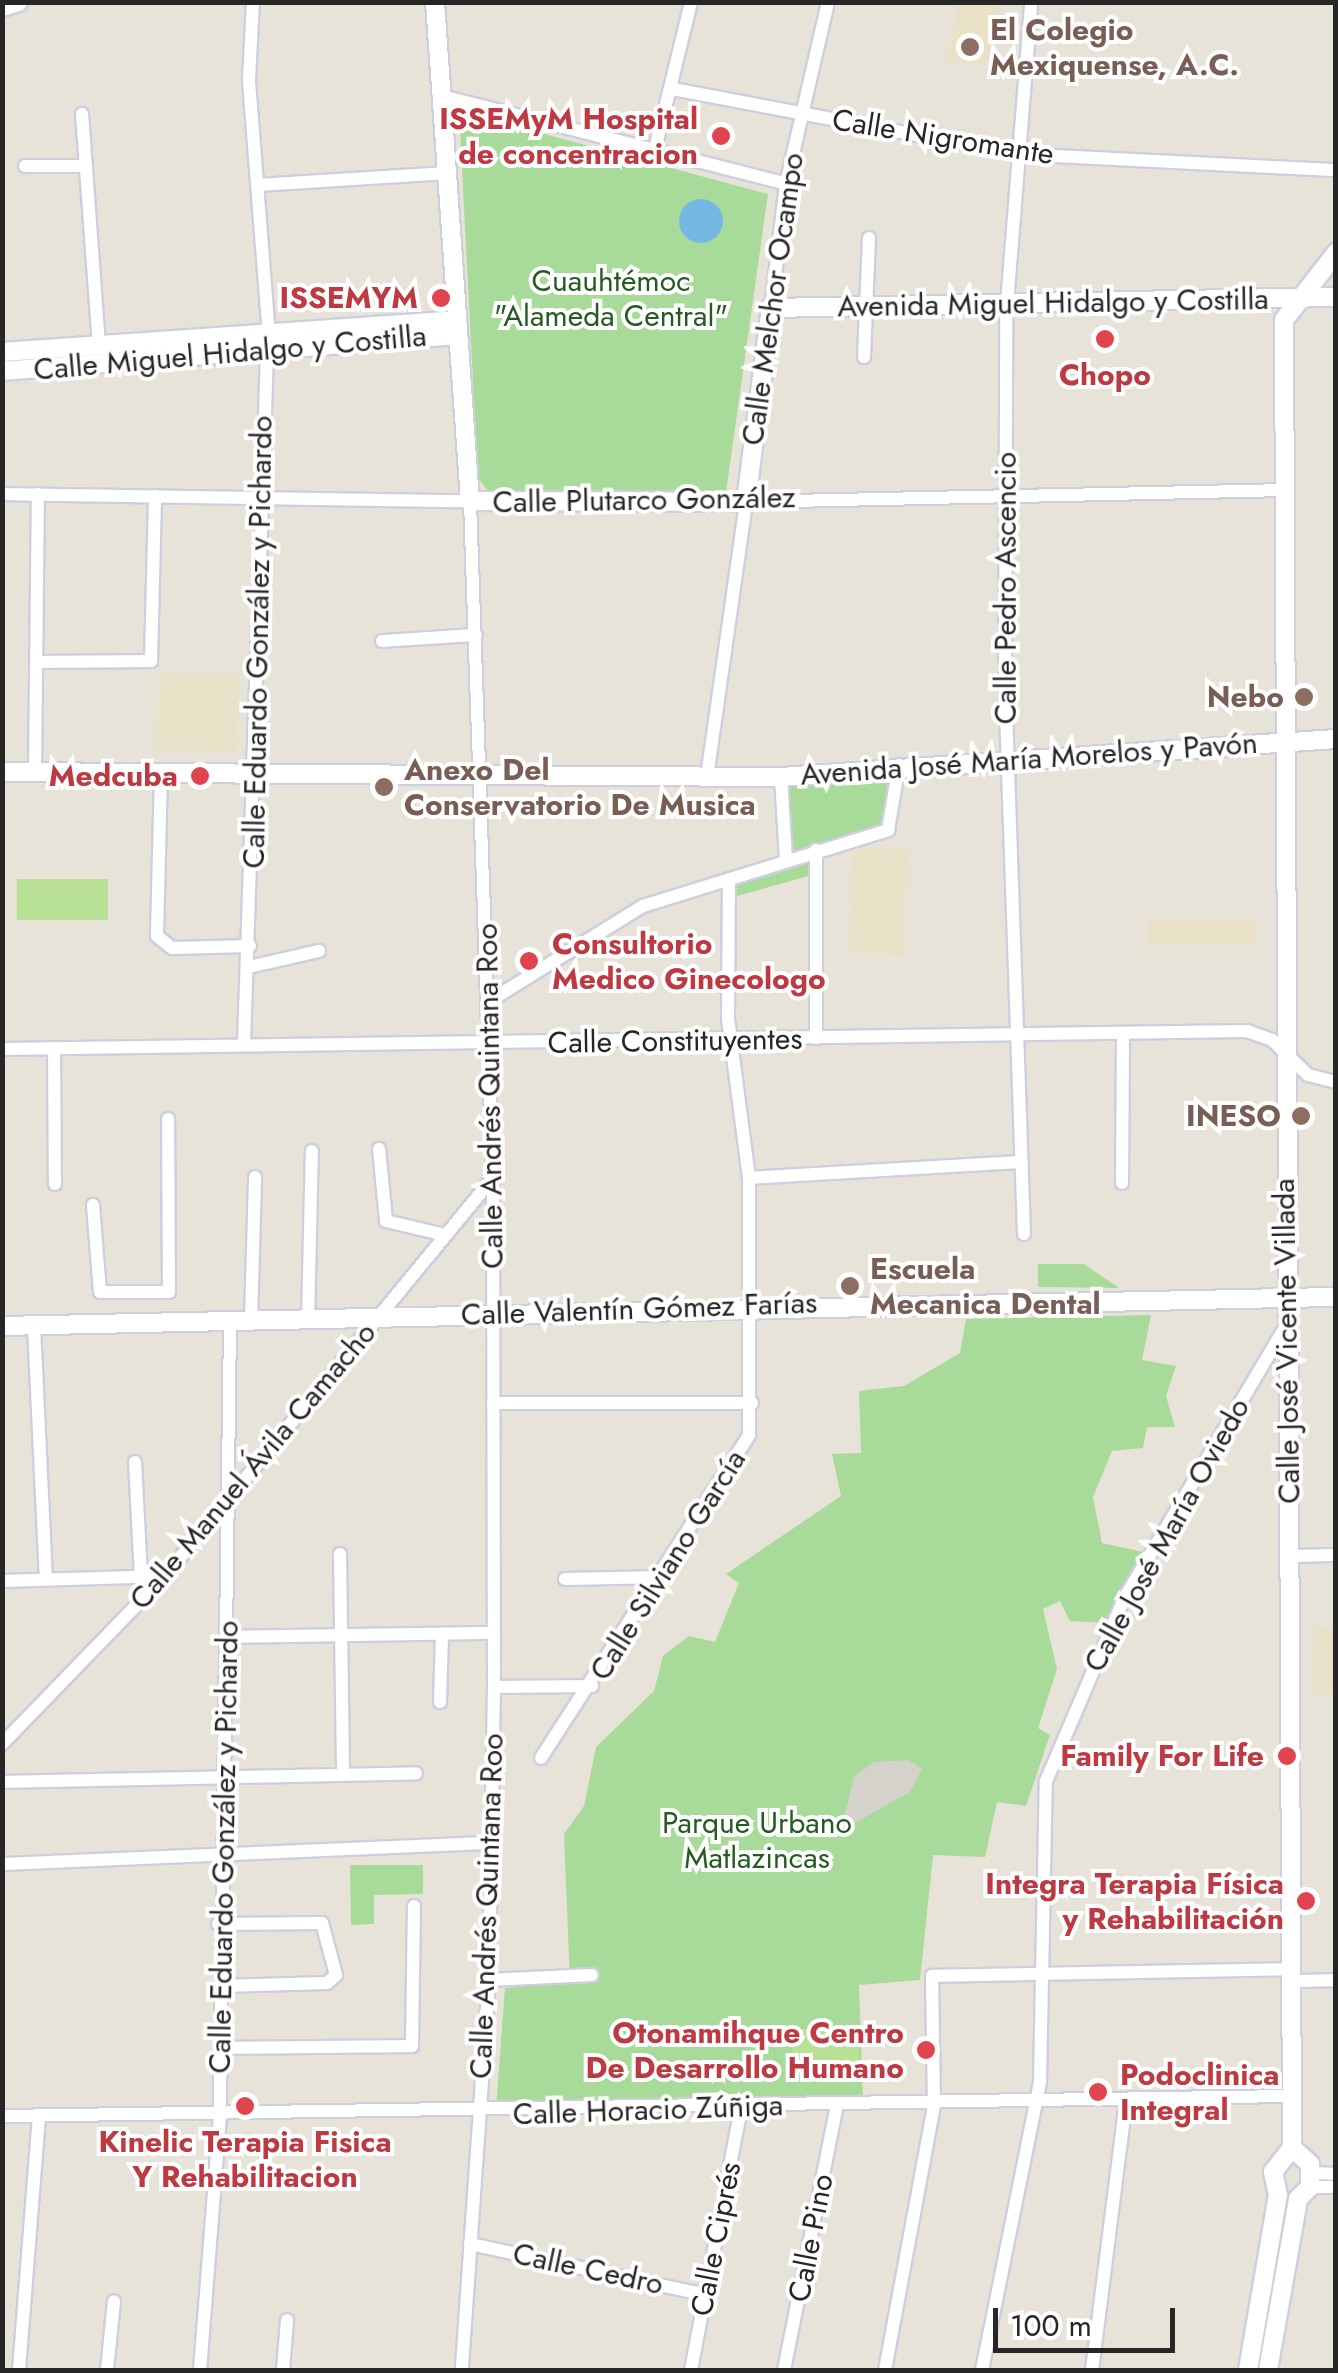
<!DOCTYPE html>
<meta charset="utf-8">
<style>
body{margin:0}
#map{position:relative;width:1338px;height:2373px;overflow:hidden;background:#e8e3d9;font-family:Jost,sans-serif}
div>[style]{position:absolute}
[style*='--x']{left:calc(var(--x)*1px);top:calc(var(--y)*1px);width:calc(var(--w)*1px);rotate:calc(var(--a)*1deg)}
.education>*{inset:0;background:#e9e2c9;transform-origin:0 0}
.green>*{inset:0;background:#a8da99}
.pitch>*{inset:0;background:#b8e196;transform-origin:0 0}
.plaza>*{inset:0;background:#d5d2cb}
.water>*{inset:0;background:#74b7e2}
.round{border-radius:50%}
.roads{filter:drop-shadow(2px 0 #cecfde) drop-shadow(-2px 0 #cecfde) drop-shadow(0 2px #cecfde) drop-shadow(0 -2px #cecfde)}
.street>*{height:12px;margin:-6px;padding:0 6px;transform-origin:6px;border-radius:6px;background:#fff}
.secondary>*{height:18px;margin:-9px;padding:0 9px;transform-origin:9px;border-radius:9px;background:#fff}
.dots>*{width:28px;height:28px;translate:-50% -50%;box-sizing:border-box;border:5px solid #fff;border-radius:50%}
span{translate:-50% -50%;white-space:nowrap;text-align:center;line-height:1.15;-webkit-text-stroke:8px #fff;paint-order:stroke}
.education-label{font-size:30px;color:#785e54;font-weight:700}
.left{translate:0 -50%;text-align:left}
.right{translate:-100% -50%;text-align:right}
.health-label{font-size:30px;color:#be3a42;font-weight:700}
.street-label{font-size:30px;color:#262626}
.park-label{font-size:30px;color:#245b1f}
.frame{position:absolute;inset:0;border:5px solid #262626;pointer-events:none}
.scale{position:absolute;left:993px;top:2308px;width:182px;height:45px;box-sizing:border-box;border:5px solid #262626;border-top:0;padding-left:12px;font-size:30px;line-height:35px;white-space:nowrap;color:#262626;-webkit-text-stroke:8px #fff;paint-order:stroke}
</style>
<div id="map">
<div class="education">
<i style="clip-path:polygon(958px 3px,1001px 3px,987px 65px,947px 61px)"></i>
<i style="left:158px;top:673px;width:81px;height:77px;rotate:1deg"></i>
<i style="left:908px;top:849px;width:107px;height:56px;rotate:92deg"></i>
<i style="left:1257px;top:920px;width:25px;height:111px;rotate:90deg"></i>
<i style="clip-path:polygon(1314px 1628px,1335px 1628px,1335px 1693px,1311px 1694px)"></i>
</div>
<div class="green">
<i style="clip-path:polygon(459px 111px,768px 194px,726px 492px,488px 491px,478px 478px)"></i>
<i style="clip-path:polygon(894px 775px,891px 825px,790px 853px,786px 786px)"></i>
<i style="clip-path:polygon(810px 858px,812px 875px,734px 897px,734px 883px)"></i>
<i style="clip-path:polygon(1038px 1264px,1084px 1264px,1119px 1288px,1038px 1287px)"></i>
<i style="clip-path:polygon(1151px 1315px,1142px 1360px,1176px 1366px,1166px 1396px,1175px 1427px,1147px 1427px,1143px 1448px,1112px 1451px,1093px 1497px,1102px 1543px,1148px 1553px,1107px 1623px,1070px 1621px,1060px 1601px,1043px 1609px,1057px 1669px,1038px 1728px,1050px 1735px,1026px 1806px,997px 1802px,985px 1857px,933px 1855px,920px 1980px,859px 1985px,863px 2102px,496px 2108px,505px 1988px,570px 1983px,564px 1834px,584px 1806px,596px 1747px,654px 1691px,663px 1656px,689px 1636px,715px 1642px,739px 1583px,726px 1574px,841px 1496px,832px 1454px,861px 1453px,859px 1391px,904px 1386px,960px 1353px,966px 1319px)"></i>
<i style="clip-path:polygon(350px 1865px,423px 1865px,423px 1894px,374px 1895px,374px 1924px,351px 1925px)"></i>
</div>
<div class="pitch">
<i style="left:108px;top:879px;width:41px;height:91px;rotate:90deg"></i>
<i style="left:792px;top:2029px;width:67px;height:39px"></i>
</div>
<div class="plaza">
<i style="clip-path:polygon(909px 1760px,922px 1769px,910px 1792px,853px 1824px,845px 1814px,854px 1776px,874px 1762px)"></i>
</div>
<div class="water">
<i class="round" style="left:679px;top:199px;width:44px;height:44px"></i>
</div>
<div class="roads">
<div class="street">
<i style="--x:673;--y:89;--w:350;--a:10.7"></i>
<i style="--x:1017;--y:154;--w:319;--a:2.9"></i>
<i style="--x:442;--y:96;--w:355;--a:14.3"></i>
<i style="--x:82;--y:114;--w:232;--a:85.8"></i>
<i style="--x:654;--y:153;--w:155;--a:-76.2"></i>
<i style="--x:25;--y:166;--w:61;--a:0"></i>
<i style="--x:258;--y:185;--w:190;--a:-3.6"></i>
<i style="--x:771;--y:308;--w:125;--a:-83.1"></i>
<i style="--x:786;--y:184;--w:187;--a:-77"></i>
<i style="--x:864;--y:357;--w:119;--a:-87.6"></i>
<i style="--x:2;--y:494;--w:468;--a:0.9"></i>
<i style="--x:470;--y:501;--w:677;--a:88.05"></i>
<i style="--x:493;--y:1178;--w:509;--a:89.89"></i>
<i style="--x:494;--y:1687;--w:293;--a:91"></i>
<i style="--x:489;--y:1980;--w:391;--a:94"></i>
<i style="--x:382;--y:641;--w:94;--a:-3.7"></i>
<i style="--x:37;--y:662;--w:114;--a:-0.5"></i>
<i style="--x:151;--y:661;--w:165;--a:-88.6"></i>
<i style="--x:35;--y:772;--w:278;--a:-89.4"></i>
<i style="--x:161;--y:772;--w:164;--a:91.4"></i>
<i style="--x:157;--y:936;--w:19;--a:39"></i>
<i style="--x:172;--y:948;--w:78;--a:-1.5"></i>
<i style="--x:707;--y:777;--w:278;--a:-81.9"></i>
<i style="--x:746;--y:502;--w:540;--a:-1.27"></i>
<i style="--x:781;--y:777;--w:82;--a:86.5"></i>
<i style="--x:249;--y:967;--w:72;--a:-12.9"></i>
<i style="--x:488;--y:1002;--w:182;--a:-31.8"></i>
<i style="--x:643;--y:906;--w:257;--a:-17.2"></i>
<i style="--x:888;--y:830;--w:66;--a:-80.4"></i>
<i style="--x:816;--y:1038;--w:188;--a:-90"></i>
<i style="--x:244;--y:1043;--w:720;--a:-88.09"></i>
<i style="--x:268;--y:323;--w:244;--a:-94.5"></i>
<i style="--x:249;--y:80;--w:78;--a:-87.1"></i>
<i style="--x:54;--y:1048;--w:136;--a:89.6"></i>
<i style="--x:2;--y:1049;--w:1245;--a:-0.83"></i>
<i style="--x:1247;--y:1031;--w:27;--a:20"></i>
<i style="--x:1272;--y:1040;--w:50;--a:44.2"></i>
<i style="--x:1308;--y:1075;--w:29;--a:14"></i>
<i style="--x:379;--y:1149;--w:72;--a:84.4"></i>
<i style="--x:386;--y:1221;--w:61;--a:13.3"></i>
<i style="--x:749;--y:1178;--w:273;--a:-3.4"></i>
<i style="--x:1122;--y:1183;--w:150;--a:-89.6"></i>
<i style="--x:93;--y:1205;--w:87;--a:85.4"></i>
<i style="--x:100;--y:1292;--w:69;--a:0"></i>
<i style="--x:169;--y:1292;--w:173;--a:-90.3"></i>
<i style="--x:1024;--y:1234;--w:551;--a:-91.97"></i>
<i style="--x:1005;--y:683;--w:367;--a:-89.8"></i>
<i style="--x:1006;--y:316;--w:315;--a:-85.4"></i>
<i style="--x:308;--y:1321;--w:170;--a:-88.7"></i>
<i style="--x:251;--y:1322;--w:145;--a:-88.4"></i>
<i style="--x:34;--y:1326;--w:252;--a:87.3"></i>
<i style="--x:493;--y:1403;--w:259;--a:0"></i>
<i style="--x:135;--y:1462;--w:113;--a:87"></i>
<i style="--x:340;--y:1554;--w:219;--a:89.2"></i>
<i style="--x:1291;--y:1556;--w:45;--a:-1.3"></i>
<i style="--x:565;--y:1579;--w:99;--a:-1.2"></i>
<i style="--x:2;--y:1581;--w:163;--a:-1.8"></i>
<i style="--x:228;--y:1637;--w:266;--a:-0.9"></i>
<i style="--x:494;--y:1687;--w:98;--a:-0.6"></i>
<i style="--x:440;--y:1702;--w:66;--a:-88.3"></i>
<i style="--x:2;--y:1744;--w:234;--a:-45.9"></i>
<i style="--x:165;--y:1576;--w:516;--a:-50.51"></i>
<i style="--x:541;--y:1758;--w:384;--a:-57.2"></i>
<i style="--x:749;--y:1435;--w:257;--a:-90"></i>
<i style="--x:749;--y:1178;--w:160;--a:-97.5"></i>
<i style="--x:728;--y:1019;--w:140;--a:-89.6"></i>
<i style="--x:2;--y:1782;--w:414;--a:-1.2"></i>
<i style="--x:2;--y:1864;--w:489;--a:-2.5"></i>
<i style="--x:218;--y:1924;--w:104;--a:-0.6"></i>
<i style="--x:322;--y:1923;--w:54;--a:74.9"></i>
<i style="--x:336;--y:1975;--w:12;--a:138"></i>
<i style="--x:327;--y:1983;--w:107;--a:178.4"></i>
<i style="--x:489;--y:1980;--w:103;--a:-2.8"></i>
<i style="--x:1293;--y:1981;--w:43;--a:-1.3"></i>
<i style="--x:220;--y:2048;--w:192;--a:-0.6"></i>
<i style="--x:412;--y:2046;--w:140;--a:-89.2"></i>
<i style="--x:2;--y:2116;--w:1292;--a:-0.89"></i>
<i style="--x:1311;--y:2173;--w:25;--a:2"></i>
<i style="--x:1310;--y:2187;--w:26;--a:0"></i>
<i style="--x:470;--y:2244;--w:241;--a:12.2"></i>
<i style="--x:19;--y:2370;--w:255;--a:-85.5"></i>
<i style="--x:107;--y:2370;--w:69;--a:-84.2"></i>
<i style="--x:200;--y:2370;--w:255;--a:-85.5"></i>
<i style="--x:220;--y:2116;--w:793;--a:-89.28"></i>
<i style="--x:283;--y:2370;--w:50;--a:-85.4"></i>
<i style="--x:691;--y:2370;--w:268;--a:-79.2"></i>
<i style="--x:784;--y:2370;--w:270;--a:-78.7"></i>
<i style="--x:885;--y:2370;--w:269;--a:-79.5"></i>
<i style="--x:934;--y:2105;--w:129;--a:-90.9"></i>
<i style="--x:932;--y:1976;--w:361;--a:-1.1"></i>
<i style="--x:982;--y:2370;--w:294;--a:-78.6"></i>
<i style="--x:1040;--y:2082;--w:301;--a:-88.9"></i>
<i style="--x:1046;--y:1781;--w:200;--a:-66.8"></i>
<i style="--x:1125;--y:1597;--w:314;--a:-59.3"></i>
<i style="--x:1092;--y:2370;--w:272;--a:-82.8"></i>
</div>
<div class="secondary">
<i style="--x:435;--y:2;--w:500;--a:85.99"></i>
<i style="--x:470;--y:501;--w:276;--a:0.2"></i>
<i style="--x:746;--y:502;--w:196;--a:-82.7"></i>
<i style="--x:771;--y:308;--w:565;--a:-1.12"></i>
<i style="--x:2;--y:7;--w:17;--a:-17"></i>
<i style="--x:2;--y:352;--w:456;--a:-4"></i>
<i style="--x:2;--y:371;--w:457;--a:-4.5"></i>
<i style="--x:2;--y:772;--w:779;--a:0.37"></i>
<i style="--x:781;--y:777;--w:556;--a:-3.92"></i>
<i style="--x:2;--y:1326;--w:1334;--a:-1.25"></i>
<i style="--x:1292;--y:2148;--w:1828;--a:-90.25"></i>
<i style="--x:1284;--y:320;--w:85;--a:-52.2"></i>
<i style="--x:1248;--y:2370;--w:178;--a:-80.3"></i>
<i style="--x:1278;--y:2195;--w:24;--a:-102"></i>
<i style="--x:1273;--y:2172;--w:31;--a:-52"></i>
<i style="--x:1268;--y:2370;--w:174;--a:-80"></i>
<i style="--x:1298;--y:2199;--w:17;--a:-45"></i>
<i style="--x:1310;--y:2187;--w:23;--a:-90"></i>
<i style="--x:1310;--y:2164;--w:24;--a:-138"></i>
</div>
</div>
<div class="dots">
<i style="left:970px;top:47px;background:#8d6e63"></i>
<i style="left:721px;top:136px;background:#e0444e"></i>
<i style="left:441px;top:298px;background:#e0444e"></i>
<i style="left:1105px;top:339px;background:#e0444e"></i>
<i style="left:1304px;top:697px;background:#8d6e63"></i>
<i style="left:200px;top:776px;background:#e0444e"></i>
<i style="left:384px;top:787px;background:#8d6e63"></i>
<i style="left:529px;top:961px;background:#e0444e"></i>
<i style="left:1301px;top:1116px;background:#8d6e63"></i>
<i style="left:850px;top:1286px;background:#8d6e63"></i>
<i style="left:1287px;top:1756px;background:#e0444e"></i>
<i style="left:1306px;top:1901px;background:#e0444e"></i>
<i style="left:926px;top:2050px;background:#e0444e"></i>
<i style="left:1098px;top:2092px;background:#e0444e"></i>
<i style="left:245px;top:2106px;background:#e0444e"></i>
</div>
<div class="education-label">
<span class="left" style="left:990px;top:47px">El Colegio<br>Mexiquense, A.C.</span>
<span class="right" style="left:1284px;top:697px">Nebo</span>
<span class="left" style="left:404px;top:787px">Anexo Del<br>Conservatorio De Musica</span>
<span class="right" style="left:1281px;top:1116px">INESO</span>
<span class="left" style="left:870px;top:1286px">Escuela<br>Mecanica Dental</span>
</div>
<div class="health-label">
<span class="right" style="left:698px;top:136px">ISSEMyM Hospital<br>de concentracion</span>
<span class="right" style="left:418px;top:298px">ISSEMYM</span>
<span style="left:1105px;top:375px">Chopo</span>
<span class="right" style="left:178px;top:776px">Medcuba</span>
<span class="left" style="left:552px;top:961px">Consultorio<br>Medico Ginecologo</span>
<span class="right" style="left:1264px;top:1756px">Family For Life</span>
<span class="right" style="left:1284px;top:1901px">Integra Terapia Física<br>y Rehabilitación</span>
<span class="right" style="left:904px;top:2050px">Otonamihque Centro<br>De Desarrollo Humano</span>
<span class="left" style="left:1120px;top:2092px">Podoclinica<br>Integral</span>
<span style="left:245px;top:2159px">Kinelic Terapia Fisica<br>Y Rehabilitacion</span>
</div>
<div class="street-label">
<span style="left:943px;top:137px;rotate:9deg">Calle Nigromante</span>
<span style="left:773px;top:299px;rotate:-82deg">Calle Melchor Ocampo</span>
<span style="left:1053px;top:303px;rotate:-1deg">Avenida Miguel Hidalgo y Costilla</span>
<span style="left:230px;top:353px;rotate:-5deg">Calle Miguel Hidalgo y Costilla</span>
<span style="left:644px;top:500px;rotate:-1deg">Calle Plutarco González</span>
<span style="left:1006px;top:588px;rotate:-90deg">Calle Pedro Ascencio</span>
<span style="left:258px;top:642px;rotate:-89deg">Calle Eduardo González y Pichardo</span>
<span style="left:1029px;top:759px;rotate:-4deg">Avenida José María Morelos y Pavón</span>
<span style="left:675px;top:1041px;rotate:-1deg">Calle Constituyentes</span>
<span style="left:490px;top:1096px;rotate:-91deg">Calle Andrés Quintana Roo</span>
<span style="left:639px;top:1309px;rotate:-2deg">Calle Valentín Gómez Farías</span>
<span style="left:1287px;top:1341px;rotate:-91deg">Calle José Vicente Villada</span>
<span style="left:253px;top:1466px;rotate:-50deg">Calle Manuel Ávila Camacho</span>
<span style="left:1167px;top:1535px;rotate:-61deg">Calle José María Oviedo</span>
<span style="left:668px;top:1565px;rotate:-58deg">Calle Silviano García</span>
<span style="left:224px;top:1847px;rotate:-89deg">Calle Eduardo González y Pichardo</span>
<span style="left:487px;top:1906px;rotate:-88deg">Calle Andrés Quintana Roo</span>
<span style="left:648px;top:2110px;rotate:-2deg">Calle Horacio Zúñiga</span>
<span style="left:811px;top:2238px;rotate:-79deg">Calle Pino</span>
<span style="left:716px;top:2239px;rotate:-79deg">Calle Ciprés</span>
<span style="left:588px;top:2269px;rotate:12deg">Calle Cedro</span>
</div>
<div class="park-label">
<span style="left:611px;top:298px">Cuauhtémoc<br>"Alameda Central"</span>
<span style="left:757px;top:1840px">Parque Urbano<br>Matlazincas</span>
</div>
<div class="frame"></div>
<div class="scale">100 m</div>
</div>
